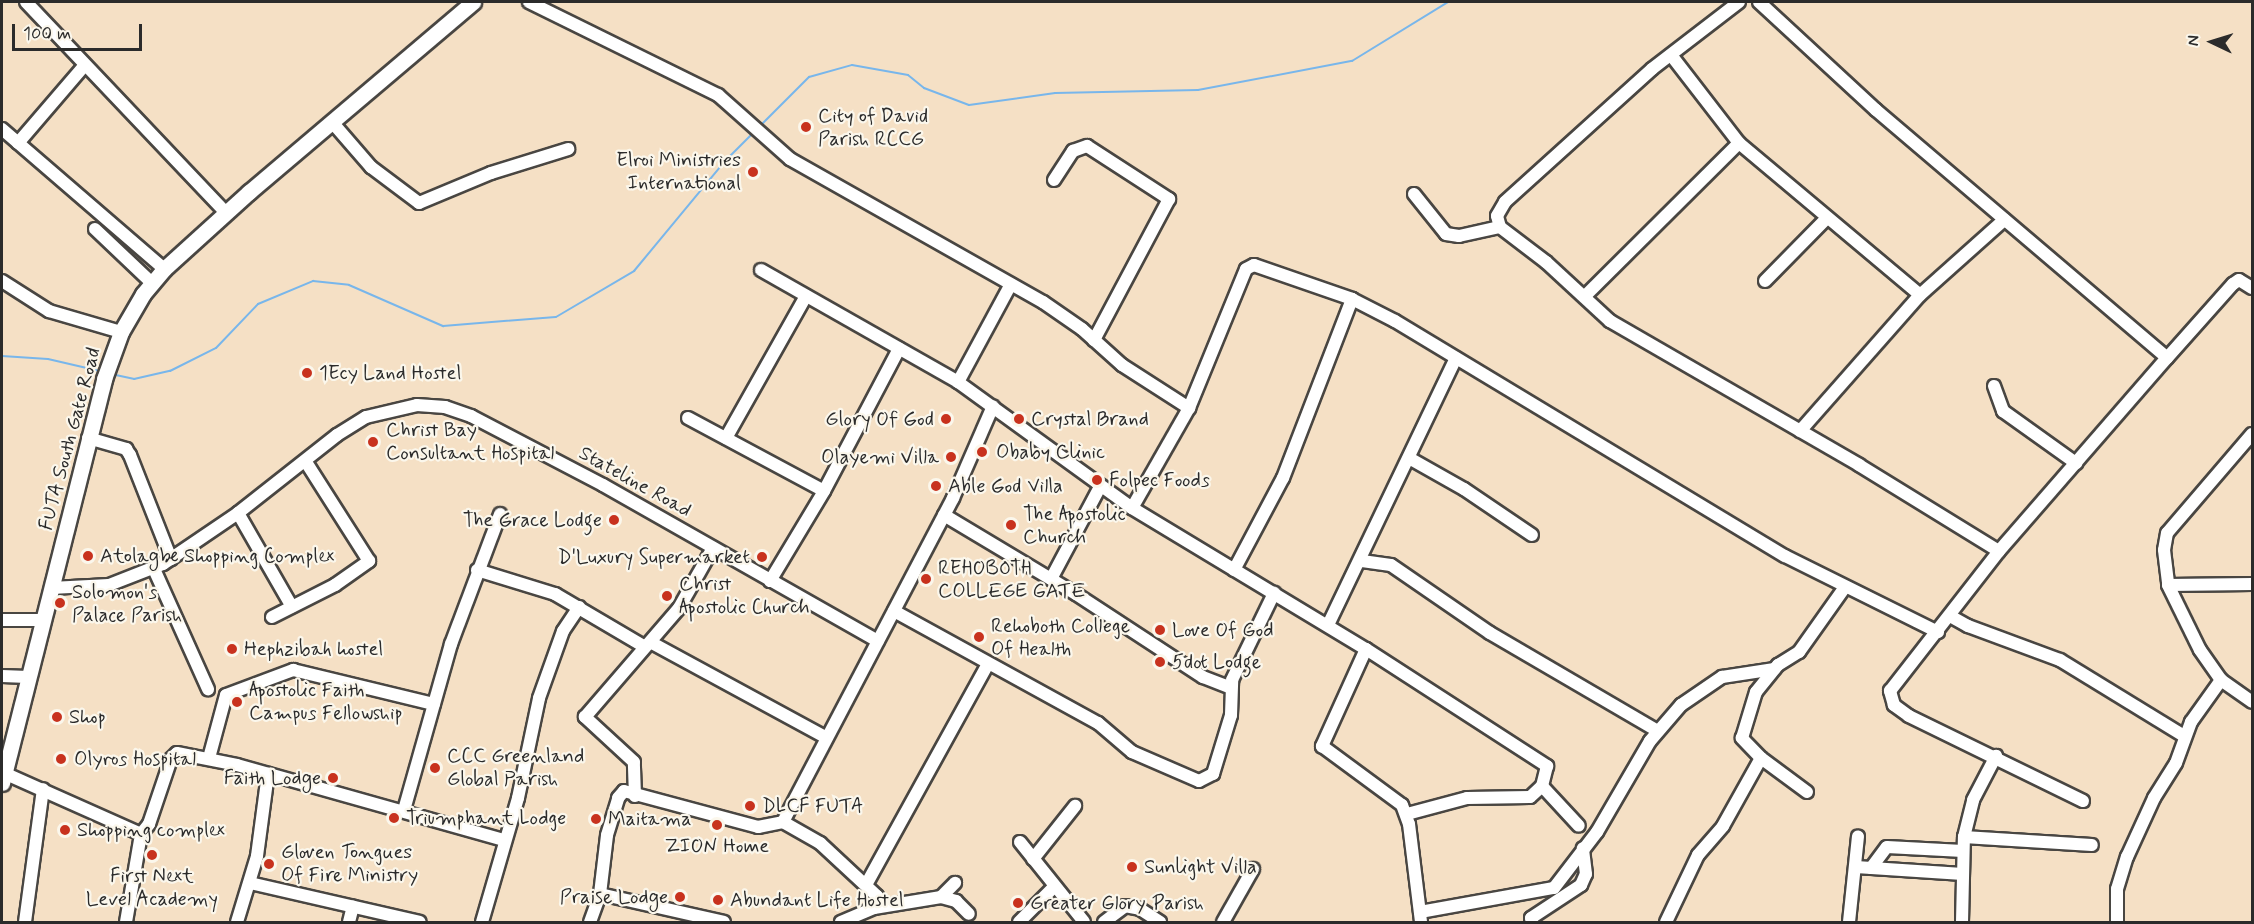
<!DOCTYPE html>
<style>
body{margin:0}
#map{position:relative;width:2254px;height:924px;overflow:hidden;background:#f5e0c5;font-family:Mynerve,sans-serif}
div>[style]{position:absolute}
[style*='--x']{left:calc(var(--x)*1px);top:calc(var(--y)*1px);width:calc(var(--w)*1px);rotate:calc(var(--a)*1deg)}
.stream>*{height:2px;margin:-1px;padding:0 1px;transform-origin:1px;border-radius:1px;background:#78b6eb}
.roads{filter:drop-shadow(2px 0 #494642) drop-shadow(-2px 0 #494642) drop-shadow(0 2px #494642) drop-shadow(0 -2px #494642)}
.minor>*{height:12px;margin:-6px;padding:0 6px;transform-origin:6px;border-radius:6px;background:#fff}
.major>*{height:15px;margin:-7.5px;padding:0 7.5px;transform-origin:7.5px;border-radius:7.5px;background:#fff}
.dots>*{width:16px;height:16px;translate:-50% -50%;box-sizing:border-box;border:3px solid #fbf7ec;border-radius:50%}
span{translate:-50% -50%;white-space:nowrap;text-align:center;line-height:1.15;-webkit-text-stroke:4.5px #fbf7ec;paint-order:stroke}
.poi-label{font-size:20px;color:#2b2b2b}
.left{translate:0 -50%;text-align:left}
.right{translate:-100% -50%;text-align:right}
.street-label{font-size:20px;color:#2b2b2b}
.frame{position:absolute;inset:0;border:3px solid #2b2b2b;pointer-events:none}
.north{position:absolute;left:2182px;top:12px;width:60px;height:60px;-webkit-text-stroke:4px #fbf7ec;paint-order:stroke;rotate:274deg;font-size:16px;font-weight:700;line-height:24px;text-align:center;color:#2b2b2b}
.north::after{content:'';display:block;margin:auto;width:21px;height:27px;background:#2b2b2b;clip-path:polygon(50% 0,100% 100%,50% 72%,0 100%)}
.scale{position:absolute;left:12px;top:24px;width:130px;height:27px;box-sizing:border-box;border:3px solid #2b2b2b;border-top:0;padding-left:8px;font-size:18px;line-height:21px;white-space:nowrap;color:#2b2b2b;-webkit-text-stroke:4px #fbf7ec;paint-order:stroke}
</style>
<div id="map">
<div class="stream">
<i style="--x:759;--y:127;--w:71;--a:-45"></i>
<i style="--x:809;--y:77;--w:45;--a:-15.6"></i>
<i style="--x:852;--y:65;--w:57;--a:10.1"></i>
<i style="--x:908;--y:75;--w:21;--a:39"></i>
<i style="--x:924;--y:88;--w:48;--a:20.7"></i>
<i style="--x:969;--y:105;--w:87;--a:-7.9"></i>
<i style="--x:1055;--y:93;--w:143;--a:-1.2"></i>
<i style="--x:1198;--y:90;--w:157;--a:-10.7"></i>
<i style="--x:1352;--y:61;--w:113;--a:-31.6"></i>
<i style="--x:2;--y:356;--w:46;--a:3.7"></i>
<i style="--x:48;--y:359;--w:53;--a:13"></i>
<i style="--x:111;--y:374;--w:24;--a:12"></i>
<i style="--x:134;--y:379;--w:37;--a:-13"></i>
<i style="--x:170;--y:371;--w:51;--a:-26.6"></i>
<i style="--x:216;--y:348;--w:61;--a:-46.3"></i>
<i style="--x:258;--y:304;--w:60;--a:-22.7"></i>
<i style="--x:313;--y:281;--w:36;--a:6"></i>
<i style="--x:349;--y:285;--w:103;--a:23.6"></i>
<i style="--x:443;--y:326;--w:113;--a:-4.6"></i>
<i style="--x:556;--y:317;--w:91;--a:-30.5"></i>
<i style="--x:634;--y:271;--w:143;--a:-50.4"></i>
<i style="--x:725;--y:161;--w:40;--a:-45"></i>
</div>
<div class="roads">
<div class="minor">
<i style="--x:26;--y:2;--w:291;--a:46.5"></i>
<i style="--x:529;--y:2;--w:211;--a:26.2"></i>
<i style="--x:718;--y:95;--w:96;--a:41.6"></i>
<i style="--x:790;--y:159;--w:291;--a:29.5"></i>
<i style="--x:1043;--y:302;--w:47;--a:34.7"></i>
<i style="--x:1082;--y:329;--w:54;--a:42"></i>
<i style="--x:1122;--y:365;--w:80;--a:32.7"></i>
<i style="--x:1739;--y:2;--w:110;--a:142.4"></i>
<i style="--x:1652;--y:69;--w:198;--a:137.9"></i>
<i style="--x:1505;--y:202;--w:16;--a:120"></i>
<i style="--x:1497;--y:216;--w:11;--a:75"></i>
<i style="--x:1500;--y:227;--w:58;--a:37.3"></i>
<i style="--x:1546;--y:262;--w:87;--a:42.7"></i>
<i style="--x:1610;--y:321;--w:288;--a:30"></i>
<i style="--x:1859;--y:465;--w:164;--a:31.6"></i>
<i style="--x:1759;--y:2;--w:159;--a:42.7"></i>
<i style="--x:1876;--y:110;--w:382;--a:40.4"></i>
<i style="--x:1671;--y:55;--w:111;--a:52.3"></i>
<i style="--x:1739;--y:143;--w:236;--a:40"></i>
<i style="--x:332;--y:122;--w:60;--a:49.1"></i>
<i style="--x:371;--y:167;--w:60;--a:36.9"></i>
<i style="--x:419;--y:203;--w:78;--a:-22.6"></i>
<i style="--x:491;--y:173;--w:81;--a:-17.3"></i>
<i style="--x:2;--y:129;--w:214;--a:40.8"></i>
<i style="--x:18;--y:143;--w:101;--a:-49.4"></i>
<i style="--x:1054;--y:180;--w:35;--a:-57"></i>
<i style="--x:1073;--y:151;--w:15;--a:-20"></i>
<i style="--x:1087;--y:146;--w:98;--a:32.9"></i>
<i style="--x:1169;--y:199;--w:160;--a:118"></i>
<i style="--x:1414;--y:194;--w:51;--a:51.3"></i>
<i style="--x:1446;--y:234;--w:13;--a:9"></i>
<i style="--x:1459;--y:236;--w:42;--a:-12.4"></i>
<i style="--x:95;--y:229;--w:79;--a:43.5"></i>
<i style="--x:761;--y:270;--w:227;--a:29.6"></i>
<i style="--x:958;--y:382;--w:215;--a:35.9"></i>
<i style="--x:1132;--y:508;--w:273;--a:31.1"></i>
<i style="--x:1366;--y:649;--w:216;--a:32.9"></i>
<i style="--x:1547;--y:766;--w:21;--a:104"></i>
<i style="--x:1542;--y:786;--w:16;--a:137"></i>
<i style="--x:1530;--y:797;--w:63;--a:179.1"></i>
<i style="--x:1467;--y:798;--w:62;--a:165.1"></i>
<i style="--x:2;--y:281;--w:56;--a:32.6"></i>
<i style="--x:49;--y:311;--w:75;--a:16.3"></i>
<i style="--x:1765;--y:281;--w:88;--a:-45.5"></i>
<i style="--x:1585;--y:296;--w:217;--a:-44.8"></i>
<i style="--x:958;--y:382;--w:111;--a:-61.6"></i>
<i style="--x:1994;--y:386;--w:27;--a:70"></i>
<i style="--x:2003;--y:411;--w:90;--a:35.5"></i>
<i style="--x:688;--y:418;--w:154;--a:28.2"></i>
<i style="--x:1800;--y:431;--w:181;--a:-48.6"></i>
<i style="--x:1920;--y:295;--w:113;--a:-41.8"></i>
<i style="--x:2252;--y:434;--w:130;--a:130.6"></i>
<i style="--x:2167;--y:533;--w:17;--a:100"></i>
<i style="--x:2164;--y:550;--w:35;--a:83"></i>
<i style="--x:2168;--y:585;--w:72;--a:63.8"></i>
<i style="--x:2200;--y:650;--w:37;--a:55"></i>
<i style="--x:2221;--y:680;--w:38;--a:35"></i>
<i style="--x:88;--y:438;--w:40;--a:16"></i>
<i style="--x:126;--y:449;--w:7;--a:56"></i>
<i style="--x:130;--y:455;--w:112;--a:68.5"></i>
<i style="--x:726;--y:438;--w:163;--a:-60.6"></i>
<i style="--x:1409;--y:458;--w:63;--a:29.4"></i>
<i style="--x:1464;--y:489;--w:82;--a:34.1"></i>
<i style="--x:1132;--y:508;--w:115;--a:-60.3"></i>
<i style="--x:1189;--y:408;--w:150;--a:-67.7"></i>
<i style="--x:1246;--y:269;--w:9;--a:-27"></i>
<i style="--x:1254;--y:265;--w:104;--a:19.1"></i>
<i style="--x:1352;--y:299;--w:48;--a:27.1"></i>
<i style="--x:1395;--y:321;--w:455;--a:31.1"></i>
<i style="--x:1785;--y:556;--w:171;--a:26.4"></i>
<i style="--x:238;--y:513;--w:108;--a:60.1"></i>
<i style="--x:944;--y:515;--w:154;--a:30.9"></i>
<i style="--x:1076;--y:594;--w:152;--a:33.2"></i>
<i style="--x:1203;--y:677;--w:28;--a:21"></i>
<i style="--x:1362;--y:561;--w:29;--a:8"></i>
<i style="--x:1391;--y:565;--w:120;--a:34.5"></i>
<i style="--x:1490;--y:633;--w:194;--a:30.3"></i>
<i style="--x:154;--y:569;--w:132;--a:65.8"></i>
<i style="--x:477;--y:570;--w:82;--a:17.1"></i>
<i style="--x:555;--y:594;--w:104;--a:30.5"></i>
<i style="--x:1234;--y:570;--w:104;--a:-62"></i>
<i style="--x:1283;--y:478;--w:192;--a:-68.9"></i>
<i style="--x:1051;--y:579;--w:104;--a:-62"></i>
<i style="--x:770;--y:581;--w:105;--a:-59"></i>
<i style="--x:824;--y:491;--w:161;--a:-62.2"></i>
<i style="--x:2168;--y:585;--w:84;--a:-0.7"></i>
<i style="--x:51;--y:588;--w:58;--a:-3"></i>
<i style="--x:109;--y:585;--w:58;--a:-21.3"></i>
<i style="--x:163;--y:564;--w:91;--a:-34.2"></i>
<i style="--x:238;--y:513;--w:126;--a:-38.2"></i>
<i style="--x:337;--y:435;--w:34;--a:-32"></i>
<i style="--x:366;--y:417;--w:52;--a:-13.2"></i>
<i style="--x:417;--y:405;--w:28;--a:4"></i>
<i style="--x:445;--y:407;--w:28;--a:19"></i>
<i style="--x:471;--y:416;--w:149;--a:27.6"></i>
<i style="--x:603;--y:485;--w:316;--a:29.6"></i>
<i style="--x:894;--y:611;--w:233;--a:28.8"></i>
<i style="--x:1098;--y:723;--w:45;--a:40.5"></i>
<i style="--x:1132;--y:752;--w:73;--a:23.4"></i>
<i style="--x:1199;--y:781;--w:16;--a:-27"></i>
<i style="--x:1213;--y:774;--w:62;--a:-73"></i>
<i style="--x:1231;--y:715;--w:35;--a:-88"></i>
<i style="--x:1232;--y:680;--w:97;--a:-64.2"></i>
<i style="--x:1950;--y:616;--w:21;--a:29"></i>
<i style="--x:1968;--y:626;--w:98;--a:20.3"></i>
<i style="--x:2060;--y:660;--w:145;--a:31.5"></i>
<i style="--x:272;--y:617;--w:71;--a:-26.9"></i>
<i style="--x:335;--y:585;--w:42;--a:-35.2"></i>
<i style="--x:369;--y:561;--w:117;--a:-122.5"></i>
<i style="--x:2;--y:620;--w:39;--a:0"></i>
<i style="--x:1328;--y:625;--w:296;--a:-64.4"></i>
<i style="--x:652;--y:643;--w:197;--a:28.5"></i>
<i style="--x:1366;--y:649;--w:107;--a:114.4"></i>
<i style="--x:1322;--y:746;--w:99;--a:36.4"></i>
<i style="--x:1402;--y:805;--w:20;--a:70"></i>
<i style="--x:1409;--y:824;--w:99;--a:83"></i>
<i style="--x:2;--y:676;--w:26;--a:2"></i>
<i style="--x:209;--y:758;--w:65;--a:-74.9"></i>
<i style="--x:226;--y:695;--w:72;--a:-20.5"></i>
<i style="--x:293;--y:670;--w:145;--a:13.6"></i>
<i style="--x:4;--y:773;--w:150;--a:24"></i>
<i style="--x:1542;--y:786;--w:54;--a:47.2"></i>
<i style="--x:1807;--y:792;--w:57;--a:-143.5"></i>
<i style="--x:1761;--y:758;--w:28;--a:-134"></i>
<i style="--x:1742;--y:738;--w:48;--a:-73.1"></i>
<i style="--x:1756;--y:692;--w:35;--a:-51"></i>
<i style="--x:1778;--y:665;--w:25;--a:-32"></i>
<i style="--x:1799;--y:652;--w:80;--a:-54.7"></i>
<i style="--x:635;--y:796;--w:34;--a:-92"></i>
<i style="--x:634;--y:762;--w:67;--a:-137.4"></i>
<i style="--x:585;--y:717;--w:144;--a:-49.2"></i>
<i style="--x:679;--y:608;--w:69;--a:-60.5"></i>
<i style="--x:2083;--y:801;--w:194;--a:-154"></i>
<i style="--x:1909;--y:716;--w:19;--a:-144"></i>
<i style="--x:1894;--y:705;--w:15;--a:-106"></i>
<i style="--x:1890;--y:691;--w:177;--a:-52.1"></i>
<i style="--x:1999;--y:551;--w:256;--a:-49"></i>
<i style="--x:2167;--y:358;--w:99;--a:-48.3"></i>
<i style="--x:2233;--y:284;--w:7;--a:-34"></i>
<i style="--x:2239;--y:280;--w:15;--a:32"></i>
<i style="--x:404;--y:810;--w:173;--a:-74.2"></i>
<i style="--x:451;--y:644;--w:139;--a:-69.3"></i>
<i style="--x:783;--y:822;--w:43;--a:29.6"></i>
<i style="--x:820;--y:843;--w:78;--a:42.9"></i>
<i style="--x:877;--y:896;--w:12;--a:104"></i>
<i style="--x:874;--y:908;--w:36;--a:157"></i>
<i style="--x:1964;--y:837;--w:128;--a:3.6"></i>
<i style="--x:1020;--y:842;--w:102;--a:51.3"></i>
<i style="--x:1033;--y:859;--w:68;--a:-51.6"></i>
<i style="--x:1856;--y:867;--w:107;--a:3.7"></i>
<i style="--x:1871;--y:868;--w:26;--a:-53"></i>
<i style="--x:1887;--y:847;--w:76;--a:3"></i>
<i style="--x:250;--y:883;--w:174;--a:12.9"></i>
<i style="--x:867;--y:883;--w:250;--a:-61.1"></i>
<i style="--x:600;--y:894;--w:127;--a:12.7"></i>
<i style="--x:941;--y:897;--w:20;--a:-45"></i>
<i style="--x:874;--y:908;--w:68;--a:-9.3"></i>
<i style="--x:941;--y:897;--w:16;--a:15"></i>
<i style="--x:956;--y:901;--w:18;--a:45"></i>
<i style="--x:1420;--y:912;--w:136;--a:-10.2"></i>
<i style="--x:1554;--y:888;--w:71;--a:-52.5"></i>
<i style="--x:1597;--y:832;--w:105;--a:-59.8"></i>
<i style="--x:1650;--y:741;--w:48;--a:-49.3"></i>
<i style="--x:1681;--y:705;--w:50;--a:-34.3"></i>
<i style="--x:1722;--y:677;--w:53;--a:-8.7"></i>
<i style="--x:25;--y:922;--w:134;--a:-82.3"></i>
<i style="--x:126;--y:922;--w:89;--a:-80.3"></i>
<i style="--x:141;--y:834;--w:13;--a:-51"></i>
<i style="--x:149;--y:824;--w:69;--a:-71.3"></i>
<i style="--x:171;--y:759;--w:8;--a:-45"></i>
<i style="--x:177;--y:753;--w:61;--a:11.3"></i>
<i style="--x:237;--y:765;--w:277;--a:15.7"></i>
<i style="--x:237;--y:922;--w:69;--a:-73.1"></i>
<i style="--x:257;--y:856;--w:83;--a:-82.4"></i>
<i style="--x:349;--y:922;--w:16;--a:-76"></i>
<i style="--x:482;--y:922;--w:129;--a:-73.8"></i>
<i style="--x:518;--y:798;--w:102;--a:-78.1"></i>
<i style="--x:539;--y:698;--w:71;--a:-70.3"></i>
<i style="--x:563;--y:631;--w:29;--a:-56"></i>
<i style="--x:590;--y:922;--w:30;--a:-70"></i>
<i style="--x:600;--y:894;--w:59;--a:-83.2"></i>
<i style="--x:607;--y:835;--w:39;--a:-73"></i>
<i style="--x:618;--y:798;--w:9;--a:-49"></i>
<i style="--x:624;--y:791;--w:139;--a:15"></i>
<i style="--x:758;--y:827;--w:25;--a:-11"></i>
<i style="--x:783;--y:822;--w:366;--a:-62.3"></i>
<i style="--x:953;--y:498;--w:100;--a:-66.5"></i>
<i style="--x:1019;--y:922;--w:49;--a:-45"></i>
<i style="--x:1104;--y:922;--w:26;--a:-37"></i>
<i style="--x:1125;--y:906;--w:15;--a:11"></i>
<i style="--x:1140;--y:909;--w:24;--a:33"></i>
<i style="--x:1223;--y:922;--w:61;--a:-60.5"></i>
<i style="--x:1532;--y:922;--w:4;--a:-104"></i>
<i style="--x:1531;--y:918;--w:60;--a:-33.4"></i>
<i style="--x:1581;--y:885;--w:12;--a:-66"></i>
<i style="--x:1586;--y:874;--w:26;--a:-97"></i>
<i style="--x:1666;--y:922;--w:74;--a:-64.5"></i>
<i style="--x:1698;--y:855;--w:38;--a:-49"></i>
<i style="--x:1723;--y:826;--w:78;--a:-60.8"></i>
<i style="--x:1849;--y:922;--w:86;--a:-84"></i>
<i style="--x:1962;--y:922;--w:85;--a:-88.7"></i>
<i style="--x:1964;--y:837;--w:38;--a:-76"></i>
<i style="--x:1973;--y:800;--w:50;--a:-62.4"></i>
<i style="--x:2117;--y:922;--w:33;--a:-90"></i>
<i style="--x:2117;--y:889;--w:34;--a:-73"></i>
<i style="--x:2127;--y:857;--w:65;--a:-65.4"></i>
<i style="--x:2154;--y:798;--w:41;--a:-57.8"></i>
<i style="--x:2176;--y:763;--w:44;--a:-69.9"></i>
<i style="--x:2191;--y:722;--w:52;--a:-54.5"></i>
</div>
<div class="major">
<i style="--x:2;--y:783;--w:417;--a:-75.8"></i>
<i style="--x:104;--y:379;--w:50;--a:-70.1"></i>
<i style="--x:121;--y:332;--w:44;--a:-59.9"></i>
<i style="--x:143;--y:294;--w:33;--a:-50"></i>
<i style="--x:164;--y:269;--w:115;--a:-42.2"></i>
<i style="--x:249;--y:192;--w:294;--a:-40.3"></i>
</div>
</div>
<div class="dots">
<i style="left:806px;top:127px;background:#c8321e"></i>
<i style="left:753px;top:172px;background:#c8321e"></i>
<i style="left:307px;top:373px;background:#c8321e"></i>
<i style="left:946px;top:419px;background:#c8321e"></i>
<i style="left:1019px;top:419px;background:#c8321e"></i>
<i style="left:373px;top:442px;background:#c8321e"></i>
<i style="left:982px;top:452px;background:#c8321e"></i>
<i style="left:951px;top:457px;background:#c8321e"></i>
<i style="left:1097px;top:480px;background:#c8321e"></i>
<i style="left:936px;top:486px;background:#c8321e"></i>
<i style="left:614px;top:520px;background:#c8321e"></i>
<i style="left:1011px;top:525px;background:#c8321e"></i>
<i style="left:88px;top:556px;background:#c8321e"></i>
<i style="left:762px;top:557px;background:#c8321e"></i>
<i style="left:926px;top:579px;background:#c8321e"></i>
<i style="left:667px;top:596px;background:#c8321e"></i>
<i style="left:60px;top:603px;background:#c8321e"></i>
<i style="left:1160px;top:630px;background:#c8321e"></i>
<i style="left:979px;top:637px;background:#c8321e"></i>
<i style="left:232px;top:649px;background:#c8321e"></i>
<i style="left:1160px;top:662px;background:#c8321e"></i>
<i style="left:237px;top:702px;background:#c8321e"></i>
<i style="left:57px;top:717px;background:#c8321e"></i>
<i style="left:61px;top:759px;background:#c8321e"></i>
<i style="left:435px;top:768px;background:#c8321e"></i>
<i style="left:333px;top:778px;background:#c8321e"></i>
<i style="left:750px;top:806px;background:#c8321e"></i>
<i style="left:394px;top:818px;background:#c8321e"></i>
<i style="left:596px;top:819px;background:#c8321e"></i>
<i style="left:717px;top:825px;background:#c8321e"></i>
<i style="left:65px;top:830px;background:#c8321e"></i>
<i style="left:152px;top:855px;background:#c8321e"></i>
<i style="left:269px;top:864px;background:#c8321e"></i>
<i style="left:1132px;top:867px;background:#c8321e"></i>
<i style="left:680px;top:897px;background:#c8321e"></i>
<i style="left:718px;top:900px;background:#c8321e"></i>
<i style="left:1018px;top:903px;background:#c8321e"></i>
</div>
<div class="poi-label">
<span class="left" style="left:818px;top:128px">City of David<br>Parish RCCG</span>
<span class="right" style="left:741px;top:172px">Elroi Ministries<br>International</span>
<span class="left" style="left:319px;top:373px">1Ecy Land Hostel</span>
<span class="right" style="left:934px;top:419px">Glory Of God</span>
<span class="left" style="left:1031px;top:419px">Crystal Brand</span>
<span class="left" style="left:386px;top:442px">Christ Bay<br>Consultant Hospital</span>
<span class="left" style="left:996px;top:452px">Obaby Clinic</span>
<span class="right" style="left:939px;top:457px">Olayemi Villa</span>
<span class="left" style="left:1109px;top:480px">Folpec Foods</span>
<span class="left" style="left:948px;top:486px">Able God Villa</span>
<span class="left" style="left:1023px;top:526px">The Apostolic<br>Church</span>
<span class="right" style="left:602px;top:520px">The Grace Lodge</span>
<span class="left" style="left:100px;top:556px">Atolagbe Shopping Complex</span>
<span class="right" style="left:750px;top:557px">D'Luxury Supermarket</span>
<span class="left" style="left:938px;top:580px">REHOBOTH<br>COLLEGE GATE</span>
<span class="left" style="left:679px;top:596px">Christ<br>Apostolic Church</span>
<span class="left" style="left:72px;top:604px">Solomon's<br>Palace Parish</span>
<span class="left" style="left:991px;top:638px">Rehoboth College<br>Of Health</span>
<span class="left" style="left:1172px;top:630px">Love Of God</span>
<span class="left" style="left:244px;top:649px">Hephzibah hostel</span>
<span class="left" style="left:1172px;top:662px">5dot Lodge</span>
<span class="left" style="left:249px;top:702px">Apostolic Faith<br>Campus Fellowship</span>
<span class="left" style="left:69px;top:717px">Shop</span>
<span class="left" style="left:447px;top:768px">CCC Greenland<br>Global Parish</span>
<span class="left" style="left:74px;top:759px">Olyros Hospital</span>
<span class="right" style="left:321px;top:778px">Faith Lodge</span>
<span class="left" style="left:762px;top:806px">DLCF FUTA</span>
<span class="left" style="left:406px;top:818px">Triumphant Lodge</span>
<span class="left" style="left:608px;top:819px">Maitama</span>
<span class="left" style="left:77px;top:830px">Shopping complex</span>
<span style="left:717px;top:846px">ZION Home</span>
<span class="left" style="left:281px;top:864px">Gloven Tongues<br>Of Fire Ministry</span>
<span class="left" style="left:1144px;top:867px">Sunlight Villa</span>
<span style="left:152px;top:888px">First Next<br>Level Academy</span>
<span class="right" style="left:668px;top:897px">Praise Lodge</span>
<span class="left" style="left:730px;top:900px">Abundant Life Hostel</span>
<span class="left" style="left:1030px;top:903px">Greater Glory Parish</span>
</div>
<div class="street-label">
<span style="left:70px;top:439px;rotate:-75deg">FUTA South Gate Road</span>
<span style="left:635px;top:482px;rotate:29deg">Stateline Road</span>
</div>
<div class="frame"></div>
<div class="north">N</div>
<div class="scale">100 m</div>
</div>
